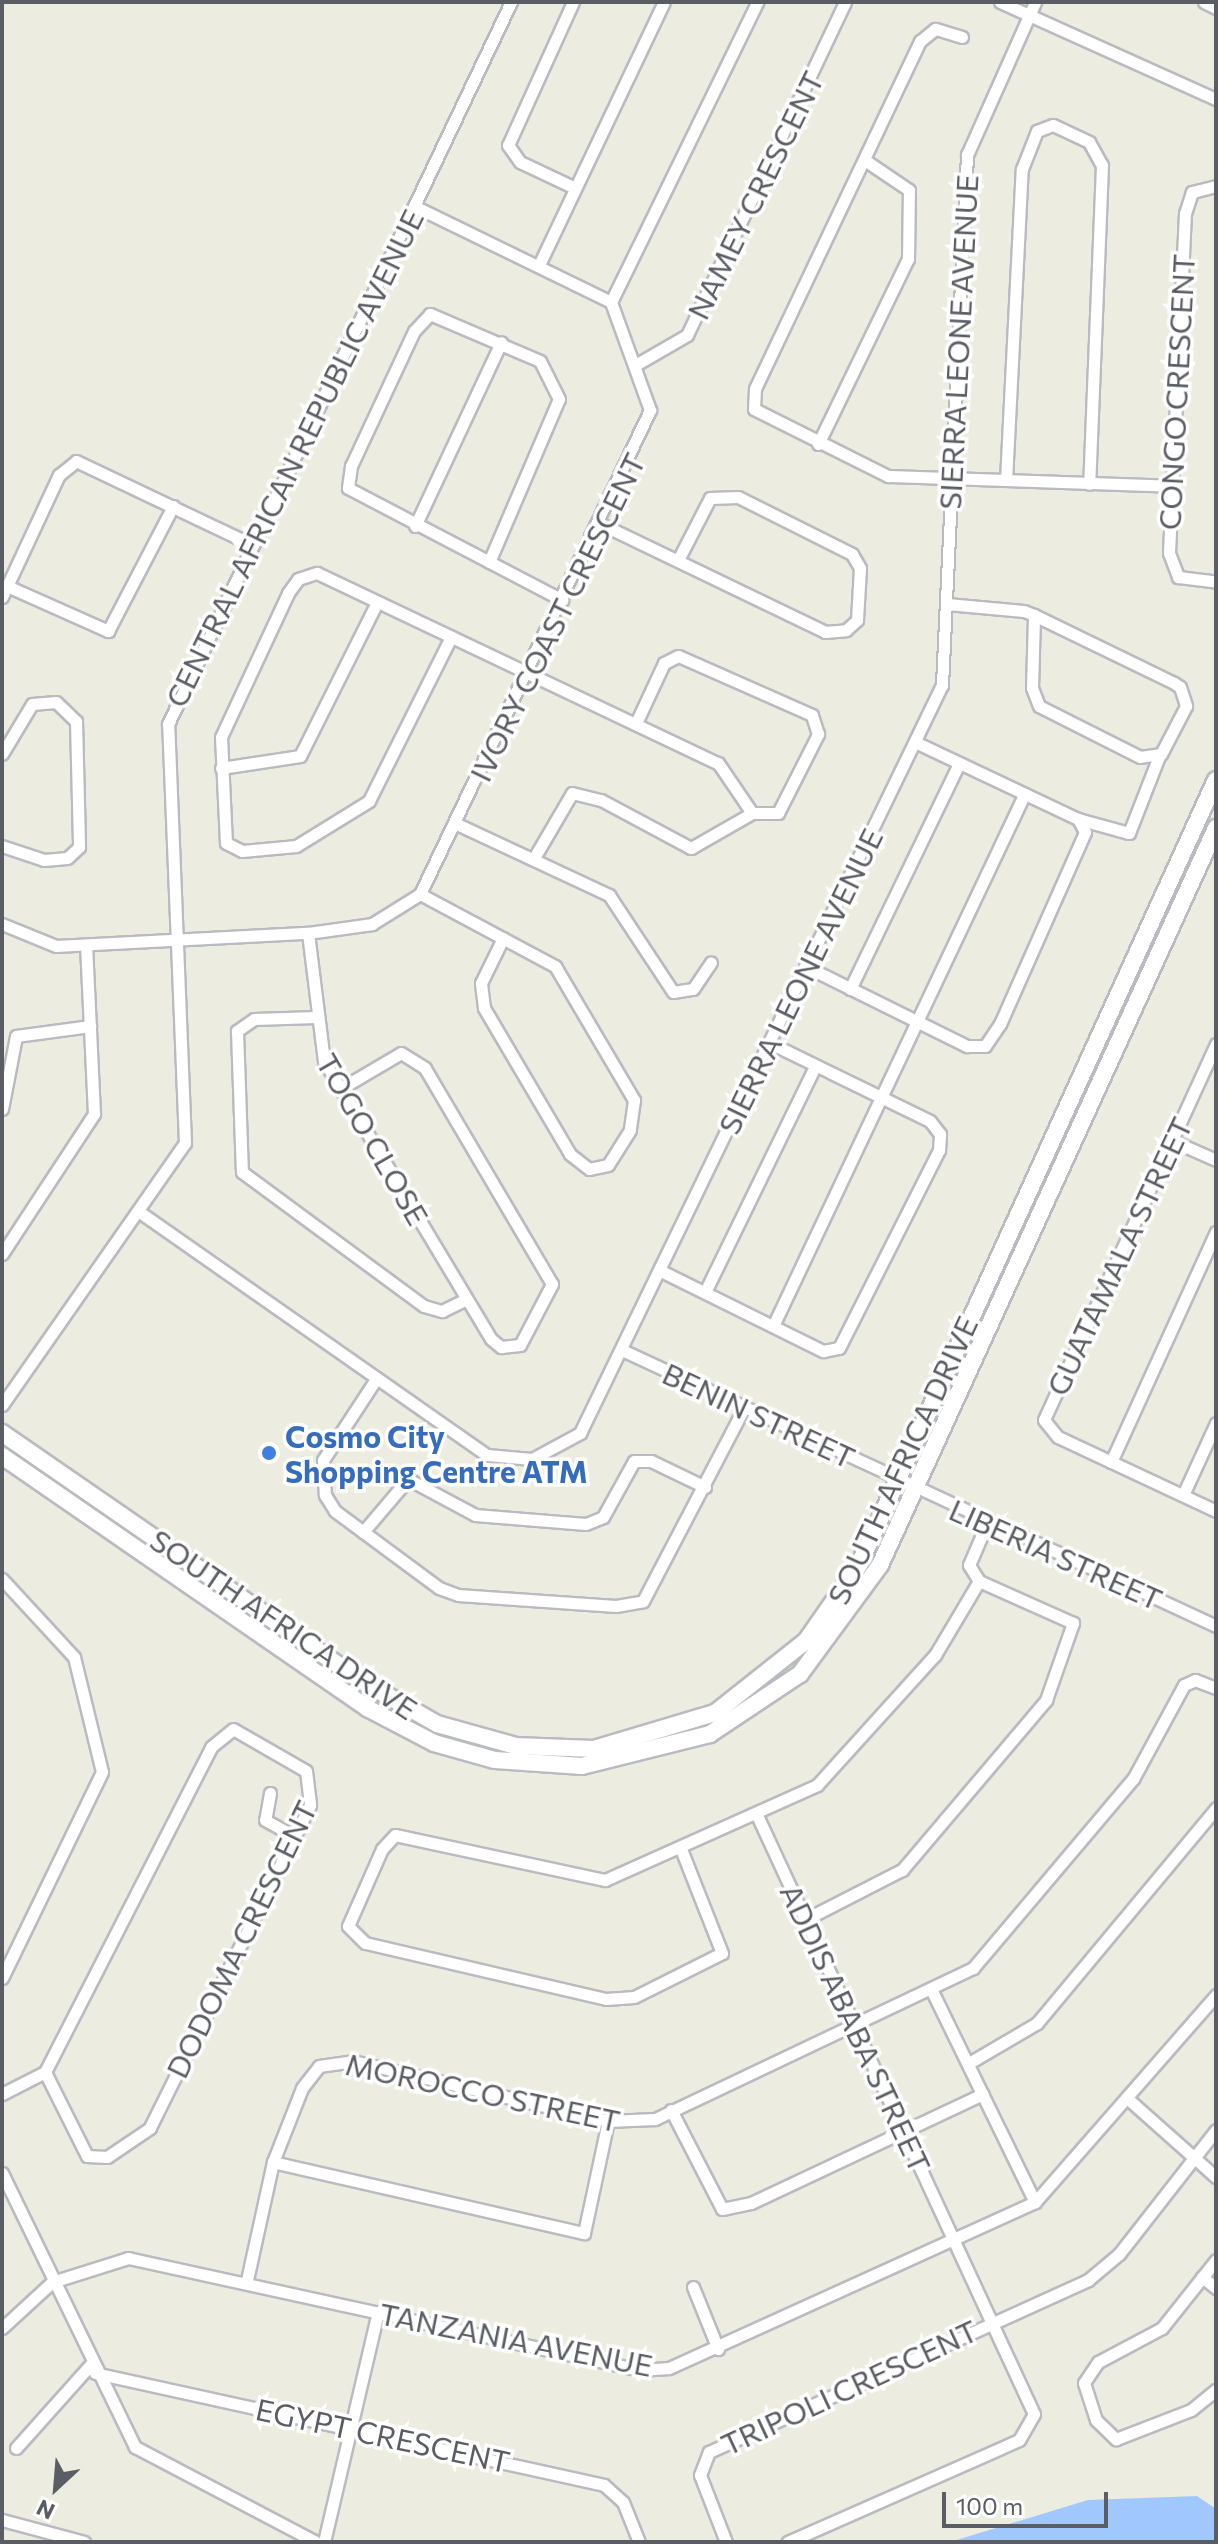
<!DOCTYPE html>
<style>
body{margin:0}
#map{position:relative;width:1218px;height:2544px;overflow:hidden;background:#edece1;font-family:Commissioner,sans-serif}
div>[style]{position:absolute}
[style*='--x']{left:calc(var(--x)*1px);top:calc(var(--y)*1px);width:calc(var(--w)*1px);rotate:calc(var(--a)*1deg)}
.water>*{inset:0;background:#a0c8ff}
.roads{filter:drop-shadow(2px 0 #b9bbc1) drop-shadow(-2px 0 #b9bbc1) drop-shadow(0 2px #b9bbc1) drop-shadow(0 -2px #b9bbc1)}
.street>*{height:11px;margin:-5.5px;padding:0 5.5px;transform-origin:5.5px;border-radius:5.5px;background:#fff}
.secondary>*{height:16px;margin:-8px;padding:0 8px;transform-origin:8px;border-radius:8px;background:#fff}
.dots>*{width:22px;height:22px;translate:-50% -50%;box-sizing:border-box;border:4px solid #fff;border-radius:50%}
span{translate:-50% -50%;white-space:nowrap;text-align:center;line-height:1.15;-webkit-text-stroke:7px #fff;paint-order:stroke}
.street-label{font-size:30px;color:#5a5d63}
.shop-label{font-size:30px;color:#366cbe;font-weight:700}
.left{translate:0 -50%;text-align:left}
.frame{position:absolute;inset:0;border:4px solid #5a5d63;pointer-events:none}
.north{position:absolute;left:16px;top:2448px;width:80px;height:80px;-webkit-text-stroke:6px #fff;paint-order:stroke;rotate:206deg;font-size:22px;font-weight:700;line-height:32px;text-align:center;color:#5a5d63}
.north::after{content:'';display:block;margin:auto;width:28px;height:36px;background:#5a5d63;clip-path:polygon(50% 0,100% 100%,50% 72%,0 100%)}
.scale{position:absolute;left:942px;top:2492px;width:166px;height:36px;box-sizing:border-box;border:4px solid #5a5d63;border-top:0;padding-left:10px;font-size:24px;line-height:28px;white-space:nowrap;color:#5a5d63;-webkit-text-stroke:6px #fff;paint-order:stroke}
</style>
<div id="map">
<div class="water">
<i style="clip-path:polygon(1197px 2496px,1216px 2509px,1216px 2542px,950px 2542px,1088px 2500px)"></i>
</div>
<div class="roads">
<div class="street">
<i style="--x:573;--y:2;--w:157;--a:114.4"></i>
<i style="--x:508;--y:145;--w:21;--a:55"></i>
<i style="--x:520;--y:162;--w:61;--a:25.3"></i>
<i style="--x:1000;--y:2;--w:237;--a:24.2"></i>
<i style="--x:1204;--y:2;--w:13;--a:27"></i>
<i style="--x:962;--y:37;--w:28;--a:-163"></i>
<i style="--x:935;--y:29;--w:19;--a:141"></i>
<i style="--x:920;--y:41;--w:385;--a:115.4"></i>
<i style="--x:755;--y:389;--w:20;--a:93"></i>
<i style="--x:754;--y:409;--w:150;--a:26.6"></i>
<i style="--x:888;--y:476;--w:284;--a:2"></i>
<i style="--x:1216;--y:186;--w:25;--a:166"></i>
<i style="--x:1192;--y:192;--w:22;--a:108"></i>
<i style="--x:1185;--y:213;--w:340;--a:92.7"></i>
<i style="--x:1169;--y:553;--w:26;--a:69"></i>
<i style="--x:1178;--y:577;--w:38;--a:7"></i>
<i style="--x:539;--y:265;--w:291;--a:-64.6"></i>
<i style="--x:611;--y:302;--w:334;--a:-64"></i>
<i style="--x:637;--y:364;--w:58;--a:-30.1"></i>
<i style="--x:687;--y:335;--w:369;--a:-64.6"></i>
<i style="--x:818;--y:444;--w:206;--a:-64.1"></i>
<i style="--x:908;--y:259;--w:69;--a:-89.2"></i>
<i style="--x:909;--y:190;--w:52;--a:-146"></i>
<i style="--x:1006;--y:480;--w:311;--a:-87.1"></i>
<i style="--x:1022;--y:169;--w:41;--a:-68.5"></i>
<i style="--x:1037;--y:131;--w:17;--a:-21"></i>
<i style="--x:1053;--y:125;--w:40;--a:25"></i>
<i style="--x:1089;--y:142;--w:26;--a:61"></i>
<i style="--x:1102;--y:165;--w:319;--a:92.3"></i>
<i style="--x:601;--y:524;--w:249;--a:25.7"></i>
<i style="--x:825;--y:632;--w:21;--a:-5"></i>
<i style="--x:846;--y:630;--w:15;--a:-42"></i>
<i style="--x:857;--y:620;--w:52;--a:-86.7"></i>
<i style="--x:860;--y:568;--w:16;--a:-120"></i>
<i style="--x:852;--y:554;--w:127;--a:-153.4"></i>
<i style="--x:738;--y:497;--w:28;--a:178"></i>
<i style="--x:710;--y:498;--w:70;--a:117.3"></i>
<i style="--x:415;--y:526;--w:203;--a:-64.9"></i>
<i style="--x:489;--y:562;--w:177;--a:-66.8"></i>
<i style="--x:559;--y:399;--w:42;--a:-116.6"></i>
<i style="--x:540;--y:361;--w:120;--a:-156.9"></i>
<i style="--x:430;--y:314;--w:23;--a:133"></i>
<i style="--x:414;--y:331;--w:149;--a:115"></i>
<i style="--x:351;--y:466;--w:22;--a:98"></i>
<i style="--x:348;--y:488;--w:242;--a:27.6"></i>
<i style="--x:7;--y:586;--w:111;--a:24"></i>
<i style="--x:108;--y:631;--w:141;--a:-62.5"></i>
<i style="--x:2;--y:597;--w:135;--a:-65"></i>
<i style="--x:59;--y:475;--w:22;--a:-39"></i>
<i style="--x:76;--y:461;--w:194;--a:25.4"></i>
<i style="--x:947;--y:604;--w:77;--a:5.2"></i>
<i style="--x:1024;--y:611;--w:11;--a:22"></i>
<i style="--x:1034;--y:615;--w:156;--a:25.9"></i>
<i style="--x:1174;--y:683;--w:7;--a:34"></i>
<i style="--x:1180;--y:687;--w:20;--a:72"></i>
<i style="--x:1186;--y:706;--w:54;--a:117.5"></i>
<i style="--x:1161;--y:754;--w:21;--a:172"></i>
<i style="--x:1140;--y:757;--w:113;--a:-153.2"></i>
<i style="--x:1039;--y:706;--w:19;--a:-111"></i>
<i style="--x:1032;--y:688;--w:73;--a:-88.4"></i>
<i style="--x:451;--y:637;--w:183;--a:116.6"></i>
<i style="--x:369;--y:801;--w:86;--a:148.3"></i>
<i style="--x:296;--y:846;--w:54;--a:174.7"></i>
<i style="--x:242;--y:851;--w:18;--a:-153"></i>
<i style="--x:226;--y:843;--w:106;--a:-92.7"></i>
<i style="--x:221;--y:737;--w:159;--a:-65"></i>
<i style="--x:288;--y:593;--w:17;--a:-54"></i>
<i style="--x:298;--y:579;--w:20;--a:-18"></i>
<i style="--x:317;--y:573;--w:444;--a:25.4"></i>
<i style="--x:718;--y:763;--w:60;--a:55.8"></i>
<i style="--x:2;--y:754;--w:58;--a:-59"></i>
<i style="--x:32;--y:704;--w:24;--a:-5"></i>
<i style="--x:56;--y:702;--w:28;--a:44"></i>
<i style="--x:76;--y:721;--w:126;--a:88.6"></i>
<i style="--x:79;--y:847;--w:16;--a:137"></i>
<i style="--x:67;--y:858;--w:23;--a:175"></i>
<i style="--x:44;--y:860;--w:44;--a:-161.6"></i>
<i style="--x:221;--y:768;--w:80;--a:-8.6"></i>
<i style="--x:300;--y:756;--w:172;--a:-63.4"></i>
<i style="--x:1078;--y:819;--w:53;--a:15.4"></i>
<i style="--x:1129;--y:833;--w:83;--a:-68.7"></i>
<i style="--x:459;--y:825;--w:166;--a:25"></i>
<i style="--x:609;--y:895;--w:116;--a:56.6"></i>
<i style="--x:673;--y:992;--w:20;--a:-9"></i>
<i style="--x:693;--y:989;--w:32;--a:-56"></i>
<i style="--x:534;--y:858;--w:75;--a:-59.7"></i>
<i style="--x:572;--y:793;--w:30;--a:14"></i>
<i style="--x:601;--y:800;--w:102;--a:28.1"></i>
<i style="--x:691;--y:848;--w:70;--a:-29.8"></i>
<i style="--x:752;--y:813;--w:26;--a:0"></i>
<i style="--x:778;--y:813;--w:89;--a:-63.1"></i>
<i style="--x:818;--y:734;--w:20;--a:-108"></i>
<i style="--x:812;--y:715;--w:146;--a:-156.2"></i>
<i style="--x:678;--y:656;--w:16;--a:153"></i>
<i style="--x:664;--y:663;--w:66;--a:115"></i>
<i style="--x:420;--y:894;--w:153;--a:28.1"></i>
<i style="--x:555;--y:966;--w:156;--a:59.5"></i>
<i style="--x:634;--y:1100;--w:30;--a:98"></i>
<i style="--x:630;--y:1130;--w:41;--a:122.2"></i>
<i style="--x:608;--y:1165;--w:19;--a:168"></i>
<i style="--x:589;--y:1169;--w:24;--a:-142"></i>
<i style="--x:570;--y:1154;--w:169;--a:-120.5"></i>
<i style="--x:484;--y:1008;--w:25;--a:-97"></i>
<i style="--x:481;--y:983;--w:50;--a:-63.9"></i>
<i style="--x:2;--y:924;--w:58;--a:22.2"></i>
<i style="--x:56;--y:946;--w:252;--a:-3"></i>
<i style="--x:308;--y:933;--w:65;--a:-8"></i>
<i style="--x:372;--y:924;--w:57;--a:-32"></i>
<i style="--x:420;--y:894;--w:536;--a:-64.58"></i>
<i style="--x:650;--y:410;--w:115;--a:-109.9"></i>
<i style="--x:611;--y:302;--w:219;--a:-154"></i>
<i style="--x:308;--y:933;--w:129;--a:82.9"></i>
<i style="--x:324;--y:1061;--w:324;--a:59"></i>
<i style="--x:491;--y:1339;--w:13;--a:39"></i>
<i style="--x:501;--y:1347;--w:19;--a:-6"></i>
<i style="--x:520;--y:1345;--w:69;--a:-62.3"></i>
<i style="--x:552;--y:1284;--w:251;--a:-120.5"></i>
<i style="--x:425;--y:1068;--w:28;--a:-148"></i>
<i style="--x:401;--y:1053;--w:67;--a:149.6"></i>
<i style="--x:805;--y:966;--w:181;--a:26.3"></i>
<i style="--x:967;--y:1046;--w:18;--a:0"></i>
<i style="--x:985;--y:1046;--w:27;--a:-56"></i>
<i style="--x:1000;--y:1024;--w:210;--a:-66.1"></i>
<i style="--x:1085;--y:832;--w:15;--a:-118"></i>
<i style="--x:1078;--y:819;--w:180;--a:-154.7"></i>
<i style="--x:850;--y:989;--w:250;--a:-64.2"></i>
<i style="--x:316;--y:1017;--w:62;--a:178.2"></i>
<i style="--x:254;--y:1019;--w:21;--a:145"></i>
<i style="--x:237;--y:1031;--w:141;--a:88"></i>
<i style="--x:242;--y:1172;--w:226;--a:36.4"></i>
<i style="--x:424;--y:1306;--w:19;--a:16"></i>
<i style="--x:442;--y:1311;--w:25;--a:-26"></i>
<i style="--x:1216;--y:1044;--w:413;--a:114.6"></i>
<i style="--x:1044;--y:1420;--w:22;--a:51"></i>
<i style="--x:1058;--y:1437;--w:174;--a:25.1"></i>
<i style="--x:2;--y:1109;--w:74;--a:-79.1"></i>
<i style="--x:16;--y:1036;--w:75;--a:-7.7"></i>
<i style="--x:1173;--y:1141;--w:47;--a:23.8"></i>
<i style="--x:141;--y:1213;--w:422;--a:35"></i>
<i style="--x:487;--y:1455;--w:45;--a:5.1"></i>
<i style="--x:532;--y:1459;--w:55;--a:-28.4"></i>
<i style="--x:580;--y:1433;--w:831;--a:-64.18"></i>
<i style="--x:942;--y:685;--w:531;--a:-87.3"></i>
<i style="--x:967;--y:155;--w:167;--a:-66"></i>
<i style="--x:2;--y:1254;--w:168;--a:-56.7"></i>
<i style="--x:94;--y:1114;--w:168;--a:-92.7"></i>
<i style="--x:661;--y:1271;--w:181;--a:26.3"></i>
<i style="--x:823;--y:1351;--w:16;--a:-11"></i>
<i style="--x:839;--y:1348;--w:222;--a:-63.2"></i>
<i style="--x:939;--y:1150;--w:16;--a:-86"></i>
<i style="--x:940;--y:1134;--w:16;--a:-128"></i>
<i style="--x:930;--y:1121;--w:178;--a:-154"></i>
<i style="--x:705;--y:1292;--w:251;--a:-64"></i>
<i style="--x:773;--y:1326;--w:587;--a:-64.7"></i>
<i style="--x:622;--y:1350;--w:655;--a:24.92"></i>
<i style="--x:376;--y:1379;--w:97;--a:123.2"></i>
<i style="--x:323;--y:1460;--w:35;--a:87"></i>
<i style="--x:325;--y:1495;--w:19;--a:58"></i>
<i style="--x:335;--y:1511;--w:129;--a:36.5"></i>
<i style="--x:439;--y:1588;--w:20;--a:20"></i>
<i style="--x:458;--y:1595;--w:158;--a:4"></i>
<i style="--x:616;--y:1606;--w:27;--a:-10"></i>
<i style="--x:643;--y:1601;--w:216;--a:-62.4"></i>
<i style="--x:2;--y:1405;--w:320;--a:-55.1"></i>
<i style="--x:185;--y:1143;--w:419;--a:-92.3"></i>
<i style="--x:168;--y:724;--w:799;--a:-64.59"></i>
<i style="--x:1111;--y:1462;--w:253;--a:-65.5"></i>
<i style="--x:1183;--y:1495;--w:79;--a:-65.4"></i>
<i style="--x:363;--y:1532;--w:70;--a:-49.7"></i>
<i style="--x:408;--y:1479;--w:76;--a:28.2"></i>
<i style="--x:475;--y:1515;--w:111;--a:4.6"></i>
<i style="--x:586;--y:1524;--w:18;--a:-22"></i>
<i style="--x:603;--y:1517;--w:64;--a:-61"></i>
<i style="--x:634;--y:1461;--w:17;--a:0"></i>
<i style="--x:651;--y:1461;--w:60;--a:25.7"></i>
<i style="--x:2;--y:1579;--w:106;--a:47.3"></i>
<i style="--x:74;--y:1657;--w:118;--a:76.3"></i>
<i style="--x:102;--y:1772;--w:229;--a:115.9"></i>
<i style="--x:979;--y:1581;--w:19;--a:-122"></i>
<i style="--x:969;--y:1565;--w:46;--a:-66.8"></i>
<i style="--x:233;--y:1729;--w:84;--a:29.9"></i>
<i style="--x:306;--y:1771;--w:34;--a:83"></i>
<i style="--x:310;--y:1805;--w:360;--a:116.4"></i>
<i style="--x:150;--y:2128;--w:52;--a:146"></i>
<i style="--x:107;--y:2157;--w:20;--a:-177"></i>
<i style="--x:87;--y:2156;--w:94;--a:-116.6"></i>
<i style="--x:45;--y:2072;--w:365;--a:-62.9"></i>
<i style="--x:211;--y:1747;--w:28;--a:-39"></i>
<i style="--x:270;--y:1793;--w:27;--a:100"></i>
<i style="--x:265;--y:1820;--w:33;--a:29"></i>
<i style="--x:756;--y:1813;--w:662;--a:65.18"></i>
<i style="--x:1034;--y:2414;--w:30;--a:120"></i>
<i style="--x:1019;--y:2440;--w:253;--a:156.2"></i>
<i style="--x:681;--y:1849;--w:112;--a:68.5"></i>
<i style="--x:722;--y:1953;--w:98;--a:153.4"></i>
<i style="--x:634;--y:1997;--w:28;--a:176"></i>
<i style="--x:606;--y:1999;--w:247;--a:-166.9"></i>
<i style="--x:365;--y:1943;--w:24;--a:-135"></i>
<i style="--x:348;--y:1926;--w:84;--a:-66.2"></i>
<i style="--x:382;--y:1849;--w:19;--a:-47"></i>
<i style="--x:395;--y:1835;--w:215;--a:12.1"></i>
<i style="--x:605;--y:1880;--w:232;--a:-24.1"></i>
<i style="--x:817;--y:1785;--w:176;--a:-47.8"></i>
<i style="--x:935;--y:1655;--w:86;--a:-59.3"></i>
<i style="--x:808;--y:1918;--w:106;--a:-27.1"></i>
<i style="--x:902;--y:1870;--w:223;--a:-49.7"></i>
<i style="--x:1046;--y:1700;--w:82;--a:-70.7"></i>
<i style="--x:1073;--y:1623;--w:103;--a:-155.9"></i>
<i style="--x:931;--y:1989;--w:237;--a:64"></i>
<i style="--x:969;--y:2063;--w:79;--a:-30.5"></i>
<i style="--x:1037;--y:2023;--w:280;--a:-50.2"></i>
<i style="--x:2;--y:2094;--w:48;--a:-27.1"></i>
<i style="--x:1128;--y:2099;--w:118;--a:41.6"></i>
<i style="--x:671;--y:2110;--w:111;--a:62.7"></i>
<i style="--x:722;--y:2209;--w:30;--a:-12"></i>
<i style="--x:751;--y:2203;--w:256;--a:-25.2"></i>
<i style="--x:273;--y:2162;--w:319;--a:12.9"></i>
<i style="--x:584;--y:2233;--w:115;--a:-77.9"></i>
<i style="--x:2;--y:2173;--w:305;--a:64.1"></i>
<i style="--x:135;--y:2447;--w:204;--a:27.7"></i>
<i style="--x:1216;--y:2260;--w:87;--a:128.5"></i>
<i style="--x:1162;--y:2328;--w:72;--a:152"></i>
<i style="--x:1098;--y:2362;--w:25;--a:124"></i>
<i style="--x:1084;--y:2383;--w:39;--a:72"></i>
<i style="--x:1096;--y:2420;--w:28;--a:44"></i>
<i style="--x:1116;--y:2439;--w:80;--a:-21.1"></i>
<i style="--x:1191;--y:2410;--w:32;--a:-39"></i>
<i style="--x:1202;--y:2277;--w:18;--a:38"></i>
<i style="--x:247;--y:2280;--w:121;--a:-77.6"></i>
<i style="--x:273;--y:2162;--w:79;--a:-68.6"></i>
<i style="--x:302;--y:2088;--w:28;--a:-52"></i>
<i style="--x:319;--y:2066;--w:34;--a:-8"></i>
<i style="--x:353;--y:2061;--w:262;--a:13.2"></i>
<i style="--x:608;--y:2121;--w:47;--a:-2.4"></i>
<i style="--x:655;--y:2119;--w:352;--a:-25.4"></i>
<i style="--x:973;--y:1968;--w:248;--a:-49.8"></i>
<i style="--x:1133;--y:1779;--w:107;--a:-61.5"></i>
<i style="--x:1184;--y:1685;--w:12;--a:-24"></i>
<i style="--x:1195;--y:1680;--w:22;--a:21"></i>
<i style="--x:693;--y:2287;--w:67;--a:68"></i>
<i style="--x:2;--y:2328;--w:68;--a:-42.6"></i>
<i style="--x:52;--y:2282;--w:80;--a:-17.5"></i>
<i style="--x:128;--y:2258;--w:524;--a:12.34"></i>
<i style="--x:640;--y:2370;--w:29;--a:-4"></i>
<i style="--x:669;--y:2368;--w:402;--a:-24.4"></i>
<i style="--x:1035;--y:2202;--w:275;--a:-48.8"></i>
<i style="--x:95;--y:2373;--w:521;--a:12.41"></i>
<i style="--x:604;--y:2485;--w:25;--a:42"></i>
<i style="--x:623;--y:2502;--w:43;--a:68.2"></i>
<i style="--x:16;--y:2448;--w:113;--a:-48.2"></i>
<i style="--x:2;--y:2520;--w:85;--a:15"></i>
<i style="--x:324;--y:2542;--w:236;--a:-76.8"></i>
<i style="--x:726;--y:2542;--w:72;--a:-111.2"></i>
<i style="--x:700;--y:2475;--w:25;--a:-69"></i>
<i style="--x:709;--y:2452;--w:416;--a:-24.4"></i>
<i style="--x:1088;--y:2280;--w:40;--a:-40"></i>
<i style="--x:1119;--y:2254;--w:157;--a:-52"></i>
</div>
<div class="secondary">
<i style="--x:2;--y:1433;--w:435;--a:34.6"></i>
<i style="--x:360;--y:1680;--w:89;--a:29.7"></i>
<i style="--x:437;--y:1724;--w:82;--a:15.6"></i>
<i style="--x:516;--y:1746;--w:78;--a:2.2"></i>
<i style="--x:594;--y:1749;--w:126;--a:-16.6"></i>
<i style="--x:715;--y:1713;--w:116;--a:-38.4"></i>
<i style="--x:806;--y:1641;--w:93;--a:-55.1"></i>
<i style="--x:859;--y:1565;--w:862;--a:-65.55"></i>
<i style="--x:2;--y:1456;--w:444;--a:34.6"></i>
<i style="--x:367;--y:1708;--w:76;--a:27.6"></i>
<i style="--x:434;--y:1743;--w:63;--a:15.6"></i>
<i style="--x:495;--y:1760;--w:87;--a:3.9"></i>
<i style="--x:582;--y:1766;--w:132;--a:-14"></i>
<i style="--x:710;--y:1734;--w:108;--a:-33.7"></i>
<i style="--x:800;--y:1674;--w:135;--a:-53.7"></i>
<i style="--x:880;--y:1565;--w:810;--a:-65.49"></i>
</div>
</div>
<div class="dots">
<i style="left:269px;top:1453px;background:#3f7fe0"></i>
</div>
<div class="street-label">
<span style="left:755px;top:195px;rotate:-64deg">NAMEY CRESCENT</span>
<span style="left:958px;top:342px;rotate:-87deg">SIERRA LEONE AVENUE</span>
<span style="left:1176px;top:392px;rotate:-87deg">CONGO CRESCENT</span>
<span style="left:294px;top:458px;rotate:-64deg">CENTRAL AFRICAN REPUBLIC AVENUE</span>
<span style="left:557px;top:617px;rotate:-64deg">IVORY COAST CRESCENT</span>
<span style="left:800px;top:981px;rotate:-64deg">SIERRA LEONE AVENUE</span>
<span style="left:373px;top:1139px;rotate:60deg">TOGO CLOSE</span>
<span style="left:1119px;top:1256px;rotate:-65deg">GUATAMALA STREET</span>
<span style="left:759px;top:1415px;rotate:25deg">BENIN STREET</span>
<span style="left:902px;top:1460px;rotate:-65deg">SOUTH AFRICA DRIVE</span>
<span style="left:1056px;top:1554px;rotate:24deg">LIBERIA STREET</span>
<span style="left:284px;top:1624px;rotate:34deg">SOUTH AFRICA DRIVE</span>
<span style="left:241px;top:1939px;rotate:-64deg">DODOMA CRESCENT</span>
<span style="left:856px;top:2028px;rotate:65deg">ADDIS ABABA STREET</span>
<span style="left:483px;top:2092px;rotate:12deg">MOROCCO STREET</span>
<span style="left:516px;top:2339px;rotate:11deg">TANZANIA AVENUE</span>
<span style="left:849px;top:2387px;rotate:-25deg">TRIPOLI CRESCENT</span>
<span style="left:383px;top:2435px;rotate:12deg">EGYPT CRESCENT</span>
</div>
<div class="shop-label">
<span class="left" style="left:285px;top:1453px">Cosmo City<br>Shopping Centre ATM</span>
</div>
<div class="frame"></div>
<div class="north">N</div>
<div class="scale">100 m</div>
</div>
